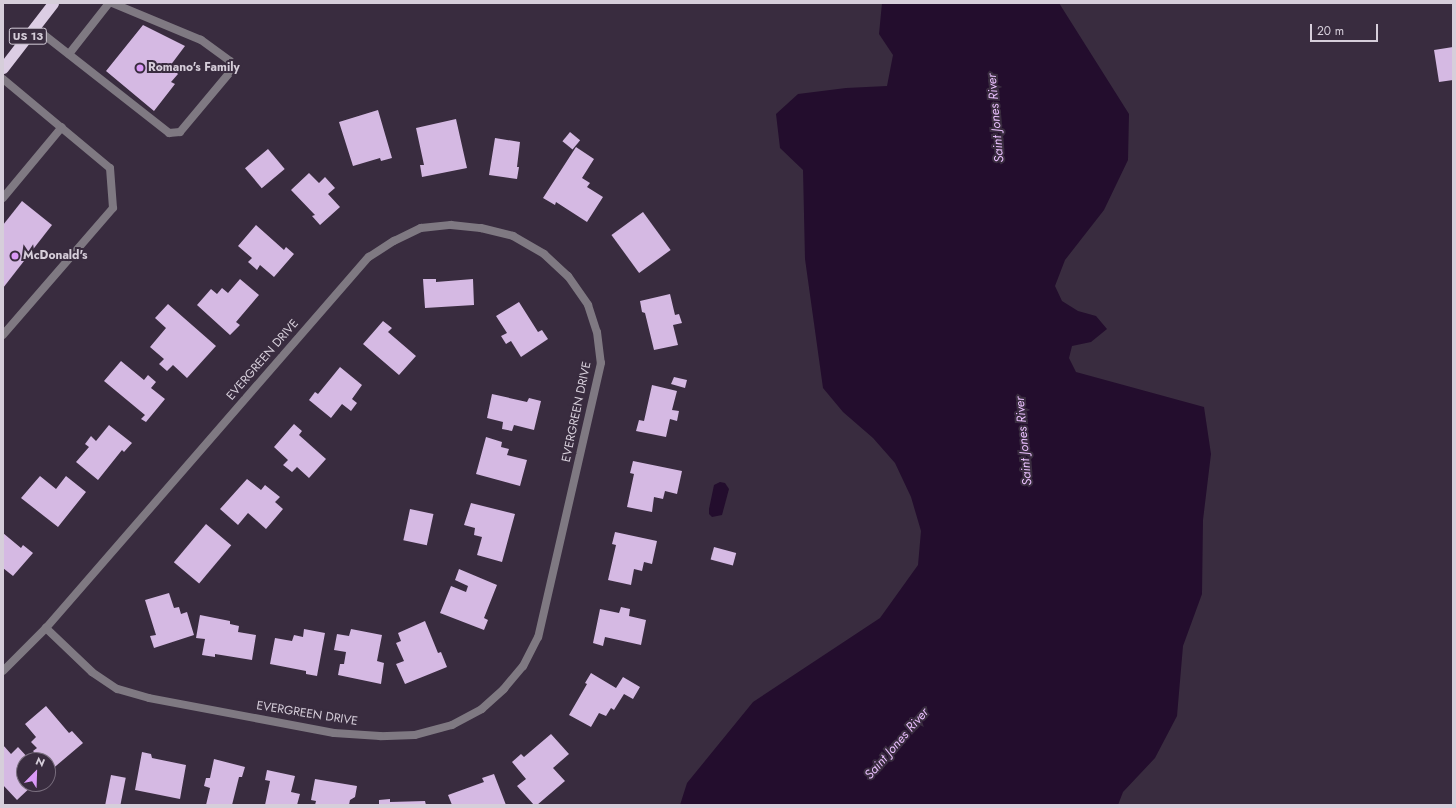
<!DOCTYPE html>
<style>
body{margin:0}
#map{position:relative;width:1456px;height:808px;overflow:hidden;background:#392c3f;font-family:Jost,sans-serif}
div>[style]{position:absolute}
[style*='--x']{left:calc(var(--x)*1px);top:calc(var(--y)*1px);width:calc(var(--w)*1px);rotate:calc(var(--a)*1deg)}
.water>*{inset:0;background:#230d2d}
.building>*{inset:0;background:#d5b9e3;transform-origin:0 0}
.service>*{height:8px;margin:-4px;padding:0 4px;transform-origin:4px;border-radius:4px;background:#7f7982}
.minor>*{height:8px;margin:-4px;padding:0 4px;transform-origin:4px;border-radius:4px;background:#7f7982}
.trunk>*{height:11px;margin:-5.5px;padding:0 5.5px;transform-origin:5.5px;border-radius:5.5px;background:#dccde4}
.dots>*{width:11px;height:11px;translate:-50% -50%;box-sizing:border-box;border:2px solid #392c3f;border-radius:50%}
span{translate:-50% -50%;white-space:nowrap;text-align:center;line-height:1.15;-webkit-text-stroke:4px #392c3f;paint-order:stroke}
.shield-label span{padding:1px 3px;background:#392c3f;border:1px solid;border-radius:3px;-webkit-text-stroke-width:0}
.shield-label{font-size:11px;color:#d6ceda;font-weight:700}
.poi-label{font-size:12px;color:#d6ceda;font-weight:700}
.left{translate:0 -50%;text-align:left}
.street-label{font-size:12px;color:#d6ceda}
.water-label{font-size:13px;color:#e8befc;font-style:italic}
.frame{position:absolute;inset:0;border:4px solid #d6ceda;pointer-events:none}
.north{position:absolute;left:16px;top:752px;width:40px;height:40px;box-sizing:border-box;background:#392c3f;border:1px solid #786d7d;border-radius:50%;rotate:23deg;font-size:11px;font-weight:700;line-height:16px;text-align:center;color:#d6ceda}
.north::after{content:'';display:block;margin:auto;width:14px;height:18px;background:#da9af7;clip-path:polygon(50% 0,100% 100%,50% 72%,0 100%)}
.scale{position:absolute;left:1310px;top:24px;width:68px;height:18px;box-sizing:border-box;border:2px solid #d6ceda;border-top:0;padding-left:5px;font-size:12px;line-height:14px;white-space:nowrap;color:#d6ceda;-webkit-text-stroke:3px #392c3f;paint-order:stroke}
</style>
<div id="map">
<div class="water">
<i style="clip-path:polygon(882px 3px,1059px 3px,1129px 114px,1128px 160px,1104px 210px,1065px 260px,1055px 286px,1062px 301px,1078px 311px,1096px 316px,1107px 329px,1091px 342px,1072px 346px,1069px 358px,1076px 372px,1204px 407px,1211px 454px,1203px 520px,1202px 594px,1183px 646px,1177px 716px,1155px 758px,1123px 792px,1118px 805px,680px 805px,687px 783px,753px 702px,880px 618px,918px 565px,921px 531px,911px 497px,895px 463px,873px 438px,843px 412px,823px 388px,805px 259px,803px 170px,780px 148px,776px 114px,798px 94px,846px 88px,887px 86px,893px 55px,879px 34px)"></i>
<i style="clip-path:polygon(720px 482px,725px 483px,729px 489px,722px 515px,712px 517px,709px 514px,709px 509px,714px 485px)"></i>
</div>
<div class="building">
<i style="clip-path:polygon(143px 25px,185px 46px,170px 66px,178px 74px,171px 82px,175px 84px,154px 111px,106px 71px)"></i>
<i style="clip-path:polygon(1453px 47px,1453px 80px,1439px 82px,1434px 50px)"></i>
<i style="clip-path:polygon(378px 110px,392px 158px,381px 161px,380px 158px,353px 166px,339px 122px)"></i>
<i style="clip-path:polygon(456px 119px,467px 168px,422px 177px,420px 165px,424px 165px,416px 128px)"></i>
<i style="left:570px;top:132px;width:13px;height:12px;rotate:39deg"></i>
<i style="clip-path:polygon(495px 138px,520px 142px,517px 167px,519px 167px,517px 179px,489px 175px)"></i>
<i style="clip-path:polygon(576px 147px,594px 159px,582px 178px,590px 183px,587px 187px,603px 197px,587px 222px,556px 202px,555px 205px,543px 198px)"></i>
<i style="left:268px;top:149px;width:26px;height:30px;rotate:50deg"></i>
<i style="clip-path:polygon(309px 173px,319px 183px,325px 177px,335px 188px,328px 194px,340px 207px,320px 225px,312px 216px,315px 215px,291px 190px)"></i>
<i style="clip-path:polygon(22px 201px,52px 225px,3px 288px,3px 225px)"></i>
<i style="left:643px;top:212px;width:47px;height:39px;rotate:54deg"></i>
<i style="clip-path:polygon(256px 225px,284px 250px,286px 247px,294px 254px,274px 277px,260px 265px,257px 270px,248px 262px,252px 258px,238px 246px)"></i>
<i style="clip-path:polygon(240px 279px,259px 295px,236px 322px,240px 325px,230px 335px,197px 305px,211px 289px,217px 294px,222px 288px,228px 293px)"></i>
<i style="clip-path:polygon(423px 279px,436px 279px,436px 282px,473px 279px,474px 305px,425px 308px)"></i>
<i style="clip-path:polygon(670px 294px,675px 315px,679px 314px,682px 323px,673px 325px,678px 345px,654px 350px,645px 313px,642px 312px,640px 301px)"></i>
<i style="clip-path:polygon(519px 302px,538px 332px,542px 330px,548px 339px,521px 357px,511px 341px,506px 344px,501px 336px,507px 333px,496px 316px)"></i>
<i style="clip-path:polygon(168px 304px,216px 346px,187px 378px,173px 365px,167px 371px,159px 364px,164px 359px,150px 347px,166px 328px,155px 318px)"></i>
<i style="clip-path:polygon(383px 321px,392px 328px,388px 332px,416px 356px,399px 375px,363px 344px)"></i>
<i style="clip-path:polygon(121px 361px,144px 380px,148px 375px,156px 382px,151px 388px,165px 399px,146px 422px,141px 419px,145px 415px,104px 381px)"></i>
<i style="clip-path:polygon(340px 367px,362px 385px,352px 399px,357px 403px,351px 411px,342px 404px,331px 418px,309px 400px,315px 392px,318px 394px)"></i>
<i style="clip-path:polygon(674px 377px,687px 380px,685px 388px,671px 384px)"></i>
<i style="clip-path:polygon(652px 385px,677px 391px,672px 410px,679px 411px,677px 421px,670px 419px,666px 437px,636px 431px,639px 420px,644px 421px)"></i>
<i style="clip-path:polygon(492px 394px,527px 402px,529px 398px,541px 401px,534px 430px,514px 425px,512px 431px,502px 429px,503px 422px,487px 418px)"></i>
<i style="clip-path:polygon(294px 424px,302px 431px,299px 435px,326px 459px,309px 478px,297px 467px,292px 472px,283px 465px,288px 460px,274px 447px)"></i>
<i style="clip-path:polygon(109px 425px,132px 443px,124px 452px,122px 450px,98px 480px,76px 462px,89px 447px,85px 444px,91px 436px,96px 441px)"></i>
<i style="clip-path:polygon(486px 437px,502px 442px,501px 447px,509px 449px,507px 455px,527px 460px,520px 486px,476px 474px)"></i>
<i style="clip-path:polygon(633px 461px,682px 471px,677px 494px,665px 491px,663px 499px,654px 497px,652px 512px,627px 507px,634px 474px,630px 473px)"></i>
<i style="clip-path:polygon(40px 476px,56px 489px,66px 476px,86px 492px,58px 527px,21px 498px)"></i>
<i style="clip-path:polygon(247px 479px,261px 490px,265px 485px,280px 497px,275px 502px,283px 509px,266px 529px,248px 513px,238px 525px,220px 509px)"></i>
<i style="clip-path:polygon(471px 503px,515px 514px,502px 562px,477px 555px,482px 537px,474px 535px,475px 528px,464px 525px)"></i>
<i style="left:410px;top:509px;width:24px;height:32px;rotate:12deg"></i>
<i style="left:206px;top:524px;width:33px;height:50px;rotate:40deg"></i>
<i style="clip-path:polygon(615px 532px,657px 541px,652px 564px,644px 562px,642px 571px,634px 569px,631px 585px,608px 580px,616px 545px,612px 544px)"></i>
<i style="clip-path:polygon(3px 533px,21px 548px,23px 545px,33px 553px,13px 576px,3px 568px)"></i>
<i style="left:714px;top:547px;width:23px;height:13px;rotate:15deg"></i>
<i style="clip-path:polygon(459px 569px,497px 585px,484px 618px,488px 620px,484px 630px,440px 613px,451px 586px,466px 592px,468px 586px,455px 580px)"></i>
<i style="clip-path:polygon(169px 593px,174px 608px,179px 607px,181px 614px,187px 612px,194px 635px,154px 648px,150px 636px,156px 635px,145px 600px)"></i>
<i style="clip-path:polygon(621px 607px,630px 609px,629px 616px,646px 620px,641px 645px,605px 637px,603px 646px,593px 643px,600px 609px,619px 613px)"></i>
<i style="clip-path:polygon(200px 615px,230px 621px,230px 624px,239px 626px,238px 632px,256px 635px,252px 660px,215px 654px,215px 657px,202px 655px,205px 639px,196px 638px)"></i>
<i style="clip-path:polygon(425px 621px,438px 653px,441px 652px,447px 667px,405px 684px,396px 664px,404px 661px,396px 643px,401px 641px,398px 633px)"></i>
<i style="clip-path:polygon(304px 629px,325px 633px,317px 676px,306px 674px,306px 671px,270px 664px,275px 638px,292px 641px,294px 635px,303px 637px)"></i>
<i style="clip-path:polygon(351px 629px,382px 635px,377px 661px,384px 663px,381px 684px,338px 675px,340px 664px,344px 664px,346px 652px,334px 650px,337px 634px,349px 636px)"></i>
<i style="clip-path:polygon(591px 673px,616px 688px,623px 677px,640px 687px,633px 699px,624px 694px,614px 710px,611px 708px,606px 716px,599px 713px,591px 727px,569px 715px,587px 684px,585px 683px)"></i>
<i style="clip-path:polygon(46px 706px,69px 733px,72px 731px,83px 743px,50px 771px,48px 768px,48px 760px,41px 760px,33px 751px,37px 748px,31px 742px,36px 737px,25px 724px)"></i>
<i style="clip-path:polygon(551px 734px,569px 754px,553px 768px,565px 781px,537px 805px,534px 805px,517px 786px,526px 779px,512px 762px,521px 754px,524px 757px)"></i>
<i style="clip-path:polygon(3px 745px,11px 754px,18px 747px,30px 760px,24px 760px,24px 784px,34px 784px,17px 800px,3px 785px)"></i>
<i style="clip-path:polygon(142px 752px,151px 754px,152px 758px,186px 765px,180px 799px,135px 790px)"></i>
<i style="clip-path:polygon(214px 759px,245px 767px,242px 777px,239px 777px,232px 805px,206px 805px,210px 788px,204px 786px,206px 778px,210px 778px)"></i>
<i style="clip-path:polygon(267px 770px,295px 776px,291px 792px,300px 794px,297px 805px,265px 805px,270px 781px,265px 780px)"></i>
<i style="clip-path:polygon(494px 774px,506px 805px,452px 805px,448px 795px,484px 782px,482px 778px)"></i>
<i style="left:111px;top:775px;width:15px;height:30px;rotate:11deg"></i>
<i style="clip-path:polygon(315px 779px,357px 786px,355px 797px,350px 800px,349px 805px,315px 805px,316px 801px,311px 800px)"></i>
<i style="clip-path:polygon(390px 799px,390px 802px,425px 801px,426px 805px,379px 805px,379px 800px)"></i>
</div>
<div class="service">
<i style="--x:34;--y:27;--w:172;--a:38.1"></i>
<i style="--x:169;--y:133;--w:11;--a:-5"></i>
<i style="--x:180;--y:132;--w:80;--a:-50.1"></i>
<i style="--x:231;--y:71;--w:10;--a:-96"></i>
<i style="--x:230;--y:61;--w:36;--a:-144"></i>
<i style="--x:201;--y:40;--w:96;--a:-157.4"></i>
<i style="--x:69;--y:54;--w:65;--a:-51.9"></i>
<i style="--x:3;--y:79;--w:139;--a:39.8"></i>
<i style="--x:110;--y:168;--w:40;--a:85.7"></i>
<i style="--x:113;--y:208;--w:168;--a:130.9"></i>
<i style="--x:3;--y:198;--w:92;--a:-50.3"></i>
</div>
<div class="minor">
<i style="--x:3;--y:671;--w:61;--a:-45"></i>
<i style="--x:46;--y:628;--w:492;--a:-49"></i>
<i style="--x:369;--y:257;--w:30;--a:-33"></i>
<i style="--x:394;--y:241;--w:30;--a:-26"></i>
<i style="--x:421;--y:228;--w:30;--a:-6"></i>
<i style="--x:451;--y:225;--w:30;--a:6"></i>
<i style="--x:481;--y:228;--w:33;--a:14"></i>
<i style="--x:513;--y:236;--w:36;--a:30"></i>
<i style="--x:544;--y:254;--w:33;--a:43"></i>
<i style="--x:568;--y:276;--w:35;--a:55"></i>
<i style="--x:588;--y:305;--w:28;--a:72"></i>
<i style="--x:597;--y:332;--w:31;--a:83"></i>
<i style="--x:601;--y:363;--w:281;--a:102.9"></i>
<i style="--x:538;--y:637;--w:33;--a:117"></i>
<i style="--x:523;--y:666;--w:30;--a:130"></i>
<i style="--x:504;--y:689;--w:30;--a:138"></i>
<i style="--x:482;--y:709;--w:34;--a:152"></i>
<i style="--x:452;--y:725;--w:38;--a:165"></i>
<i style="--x:415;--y:735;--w:35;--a:178"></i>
<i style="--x:380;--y:736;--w:46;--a:-176.3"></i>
<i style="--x:334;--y:733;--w:188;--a:-169.3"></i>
<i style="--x:149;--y:698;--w:33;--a:-164"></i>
<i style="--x:117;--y:689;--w:30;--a:-146"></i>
<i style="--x:92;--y:672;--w:64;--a:-136.3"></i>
</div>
<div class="trunk">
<i style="--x:3;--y:68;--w:82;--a:-52.4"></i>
</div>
<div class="dots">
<i style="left:140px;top:68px;background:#da9af7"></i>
<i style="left:15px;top:256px;background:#da9af7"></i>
</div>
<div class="shield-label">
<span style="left:28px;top:36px">US 13</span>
</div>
<div class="poi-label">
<span class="left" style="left:148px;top:68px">Romano's Family</span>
<span class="left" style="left:23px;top:256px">McDonald's</span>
</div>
<div class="street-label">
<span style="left:263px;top:360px;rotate:-49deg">EVERGREEN DRIVE</span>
<span style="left:577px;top:412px;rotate:-78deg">EVERGREEN DRIVE</span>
<span style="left:307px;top:714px;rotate:9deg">EVERGREEN DRIVE</span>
</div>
<div class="water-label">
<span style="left:996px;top:118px;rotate:-95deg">Saint Jones River</span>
<span style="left:1024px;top:441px;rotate:-95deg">Saint Jones River</span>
<span style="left:897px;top:744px;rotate:-49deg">Saint Jones River</span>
</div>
<div class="frame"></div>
<div class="north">N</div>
<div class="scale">20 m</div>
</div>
